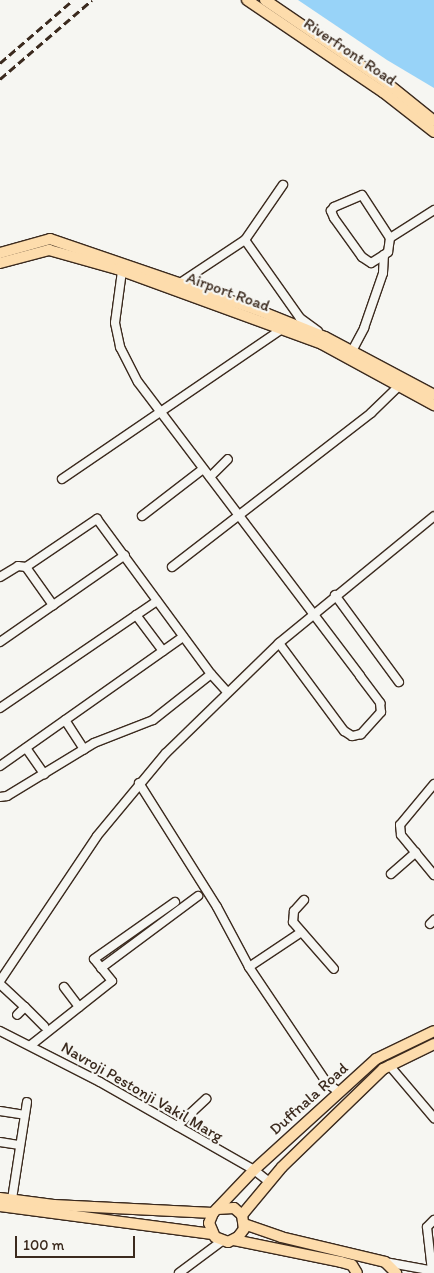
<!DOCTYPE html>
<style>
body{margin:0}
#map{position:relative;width:434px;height:1273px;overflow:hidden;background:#f6f6f2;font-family:Itim,sans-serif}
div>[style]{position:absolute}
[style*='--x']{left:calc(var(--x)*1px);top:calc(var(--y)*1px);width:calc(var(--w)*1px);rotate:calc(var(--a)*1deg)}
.water>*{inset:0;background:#98d3f8}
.roads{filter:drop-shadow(1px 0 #3b2a1e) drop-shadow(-1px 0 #3b2a1e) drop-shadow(0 1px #3b2a1e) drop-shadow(0 -1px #3b2a1e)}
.minor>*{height:8px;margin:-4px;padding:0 4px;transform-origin:4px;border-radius:4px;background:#f6f6f2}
.major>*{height:10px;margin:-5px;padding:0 5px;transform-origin:5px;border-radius:5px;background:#fddcac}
.rail>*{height:2.5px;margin-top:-1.25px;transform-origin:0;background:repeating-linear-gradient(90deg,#3b2a1e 0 8px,transparent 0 12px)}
span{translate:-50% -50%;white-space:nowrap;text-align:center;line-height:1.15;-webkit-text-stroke:4.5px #f6f6f2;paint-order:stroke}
.street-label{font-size:16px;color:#3b2a1e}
.scale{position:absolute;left:15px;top:1236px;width:120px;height:22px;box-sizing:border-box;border:2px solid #3b2a1e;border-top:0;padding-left:6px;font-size:15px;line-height:18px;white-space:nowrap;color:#3b2a1e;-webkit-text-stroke:4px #f6f6f2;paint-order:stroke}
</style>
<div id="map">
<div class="water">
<i style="clip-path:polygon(298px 0,434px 0,434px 88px,387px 60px)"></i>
</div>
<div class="roads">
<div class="minor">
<i style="--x:390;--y:238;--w:52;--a:-32.5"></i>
<i style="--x:245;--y:240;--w:67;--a:-55.4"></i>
<i style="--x:122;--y:271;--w:52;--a:97.7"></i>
<i style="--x:115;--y:323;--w:25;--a:78"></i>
<i style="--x:120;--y:347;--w:39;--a:63"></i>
<i style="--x:138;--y:382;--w:368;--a:52.9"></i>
<i style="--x:360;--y:676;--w:34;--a:53"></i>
<i style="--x:380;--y:703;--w:9;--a:84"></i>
<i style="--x:381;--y:712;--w:30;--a:132"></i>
<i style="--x:361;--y:734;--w:9;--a:167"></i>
<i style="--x:352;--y:736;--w:9;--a:-148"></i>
<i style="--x:344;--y:731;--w:109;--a:-126.5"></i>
<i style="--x:180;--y:283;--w:78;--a:-33.5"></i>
<i style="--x:245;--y:240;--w:95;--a:54.8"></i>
<i style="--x:300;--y:318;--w:22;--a:36"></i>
<i style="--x:352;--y:351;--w:26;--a:-62"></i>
<i style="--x:364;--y:328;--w:58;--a:-70.9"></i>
<i style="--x:383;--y:273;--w:18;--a:-87"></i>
<i style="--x:384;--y:255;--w:15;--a:148"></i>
<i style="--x:371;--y:263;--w:11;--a:-146"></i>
<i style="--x:362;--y:257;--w:48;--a:-125.7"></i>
<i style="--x:334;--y:218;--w:8;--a:-113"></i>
<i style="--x:331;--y:211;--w:5;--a:-53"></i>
<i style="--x:334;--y:207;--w:30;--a:-23"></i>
<i style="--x:362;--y:195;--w:51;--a:56.9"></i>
<i style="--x:390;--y:238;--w:14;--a:98"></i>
<i style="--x:388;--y:252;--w:5;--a:143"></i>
<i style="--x:210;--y:477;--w:25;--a:-45"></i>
<i style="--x:62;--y:479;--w:268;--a:-34.3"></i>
<i style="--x:142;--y:516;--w:77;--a:-37.6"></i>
<i style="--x:26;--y:567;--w:47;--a:54.6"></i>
<i style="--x:172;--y:567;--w:252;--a:-37.7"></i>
<i style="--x:371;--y:413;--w:39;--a:-44"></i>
<i style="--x:0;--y:577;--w:21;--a:-31"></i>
<i style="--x:18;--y:566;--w:8;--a:7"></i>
<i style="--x:26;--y:567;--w:86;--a:-34.1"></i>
<i style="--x:97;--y:519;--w:192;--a:53.7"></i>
<i style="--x:335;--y:595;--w:108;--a:53.7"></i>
<i style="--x:136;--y:615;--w:45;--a:53.1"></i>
<i style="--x:0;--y:642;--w:152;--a:-34.8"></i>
<i style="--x:0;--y:708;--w:190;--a:-34.3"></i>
<i style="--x:65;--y:720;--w:35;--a:57"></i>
<i style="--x:26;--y:748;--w:32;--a:55"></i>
<i style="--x:0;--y:766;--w:224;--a:-35.2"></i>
<i style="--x:139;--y:783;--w:146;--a:57.8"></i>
<i style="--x:217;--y:907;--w:68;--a:61.9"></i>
<i style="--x:249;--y:967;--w:140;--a:56.1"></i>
<i style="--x:327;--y:1083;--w:15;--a:37"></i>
<i style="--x:434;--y:784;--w:53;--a:129.7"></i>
<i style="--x:400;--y:825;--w:10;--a:84"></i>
<i style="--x:401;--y:835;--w:52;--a:50.5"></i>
<i style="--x:0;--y:797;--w:7;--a:-8"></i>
<i style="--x:7;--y:796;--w:102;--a:-31.3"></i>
<i style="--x:94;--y:743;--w:63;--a:-21.3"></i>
<i style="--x:153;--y:720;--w:74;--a:-38.4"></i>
<i style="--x:211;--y:674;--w:24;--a:48"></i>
<i style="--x:391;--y:874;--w:33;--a:-41"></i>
<i style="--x:304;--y:900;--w:15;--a:132"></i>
<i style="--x:294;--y:911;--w:11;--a:95"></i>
<i style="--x:293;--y:922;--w:62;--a:48.9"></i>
<i style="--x:430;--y:924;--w:6;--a:-45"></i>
<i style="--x:249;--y:967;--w:61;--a:-33.7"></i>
<i style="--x:101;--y:968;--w:121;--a:-36.6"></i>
<i style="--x:0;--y:981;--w:174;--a:-56.2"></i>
<i style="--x:97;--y:836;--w:108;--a:-50.3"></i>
<i style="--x:166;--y:753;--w:158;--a:-44.2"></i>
<i style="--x:279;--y:643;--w:200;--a:-39.3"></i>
<i style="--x:0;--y:984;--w:34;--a:43"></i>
<i style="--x:25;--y:1007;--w:11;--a:135"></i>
<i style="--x:64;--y:987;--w:25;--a:53"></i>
<i style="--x:25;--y:1007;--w:27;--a:45"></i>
<i style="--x:0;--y:1031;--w:112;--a:27"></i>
<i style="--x:100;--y:1082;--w:177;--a:29.7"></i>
<i style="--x:254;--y:1170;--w:18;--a:38"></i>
<i style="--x:31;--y:1045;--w:103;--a:-38.3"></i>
<i style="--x:112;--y:981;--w:28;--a:-129"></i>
<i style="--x:94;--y:959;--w:99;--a:-35.1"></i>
<i style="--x:389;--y:1065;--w:70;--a:49.7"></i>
<i style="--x:0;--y:1111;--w:25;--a:9"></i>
<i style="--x:177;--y:1126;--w:40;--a:-43"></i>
<i style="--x:0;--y:1142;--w:20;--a:9"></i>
<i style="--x:12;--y:1199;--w:98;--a:-81.2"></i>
<i style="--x:385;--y:1262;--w:50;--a:10.4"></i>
<i style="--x:432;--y:1271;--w:44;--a:-96.5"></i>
<i style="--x:427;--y:1227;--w:10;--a:-45"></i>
<i style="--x:179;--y:1273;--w:54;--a:-36.7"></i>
</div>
<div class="major">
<i style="--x:247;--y:0;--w:164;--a:34.1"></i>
<i style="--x:383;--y:92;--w:65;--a:38.1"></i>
<i style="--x:265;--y:0;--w:149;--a:34.3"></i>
<i style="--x:388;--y:84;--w:59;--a:38.8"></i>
<i style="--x:0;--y:253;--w:52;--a:-15.6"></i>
<i style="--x:50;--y:239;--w:217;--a:18.9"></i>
<i style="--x:255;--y:309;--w:75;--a:21.8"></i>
<i style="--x:325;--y:337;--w:123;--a:28"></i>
<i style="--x:0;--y:263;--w:51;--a:-14.9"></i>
<i style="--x:49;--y:250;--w:71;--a:15.6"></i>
<i style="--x:117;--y:269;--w:218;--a:20.1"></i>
<i style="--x:322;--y:344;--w:128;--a:28.6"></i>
<i style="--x:0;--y:1198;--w:54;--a:7.4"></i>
<i style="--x:54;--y:1205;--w:159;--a:2.9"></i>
<i style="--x:0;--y:1206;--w:214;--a:7.5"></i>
<i style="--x:217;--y:1209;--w:17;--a:-3"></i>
<i style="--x:234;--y:1208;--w:11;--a:41"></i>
<i style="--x:242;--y:1215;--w:14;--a:82"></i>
<i style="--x:244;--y:1229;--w:10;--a:127"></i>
<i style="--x:238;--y:1237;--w:11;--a:153"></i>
<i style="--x:228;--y:1242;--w:14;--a:-159"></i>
<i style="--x:215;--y:1237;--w:15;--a:-113"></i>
<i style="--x:209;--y:1223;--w:11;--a:-68"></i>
<i style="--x:213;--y:1213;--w:59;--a:-46.4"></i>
<i style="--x:254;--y:1170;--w:165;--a:-42.3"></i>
<i style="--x:376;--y:1059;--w:64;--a:-25.8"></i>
<i style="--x:242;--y:1215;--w:62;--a:-50.2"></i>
<i style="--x:282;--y:1167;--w:141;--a:-44.1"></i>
<i style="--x:383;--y:1069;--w:57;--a:-26.1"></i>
<i style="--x:244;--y:1224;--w:39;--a:19"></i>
<i style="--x:281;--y:1237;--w:107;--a:13.5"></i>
<i style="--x:385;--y:1262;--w:16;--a:45"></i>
<i style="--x:234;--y:1240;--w:109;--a:11.6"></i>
<i style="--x:341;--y:1262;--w:11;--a:15"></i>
<i style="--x:352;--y:1265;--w:9;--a:58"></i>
</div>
</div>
<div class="rail">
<i style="--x:0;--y:63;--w:96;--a:-40.8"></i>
<i style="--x:0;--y:79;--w:121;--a:-40.7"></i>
</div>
<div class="street-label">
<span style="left:350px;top:52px;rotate:34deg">Riverfront Road</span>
<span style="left:228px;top:292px;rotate:20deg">Airport Road</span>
<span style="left:142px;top:1092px;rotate:30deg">Navroji Pestonji Vakil Marg</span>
<span style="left:309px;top:1099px;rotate:-42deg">Duffnala Road</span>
</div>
<div class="scale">100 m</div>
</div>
